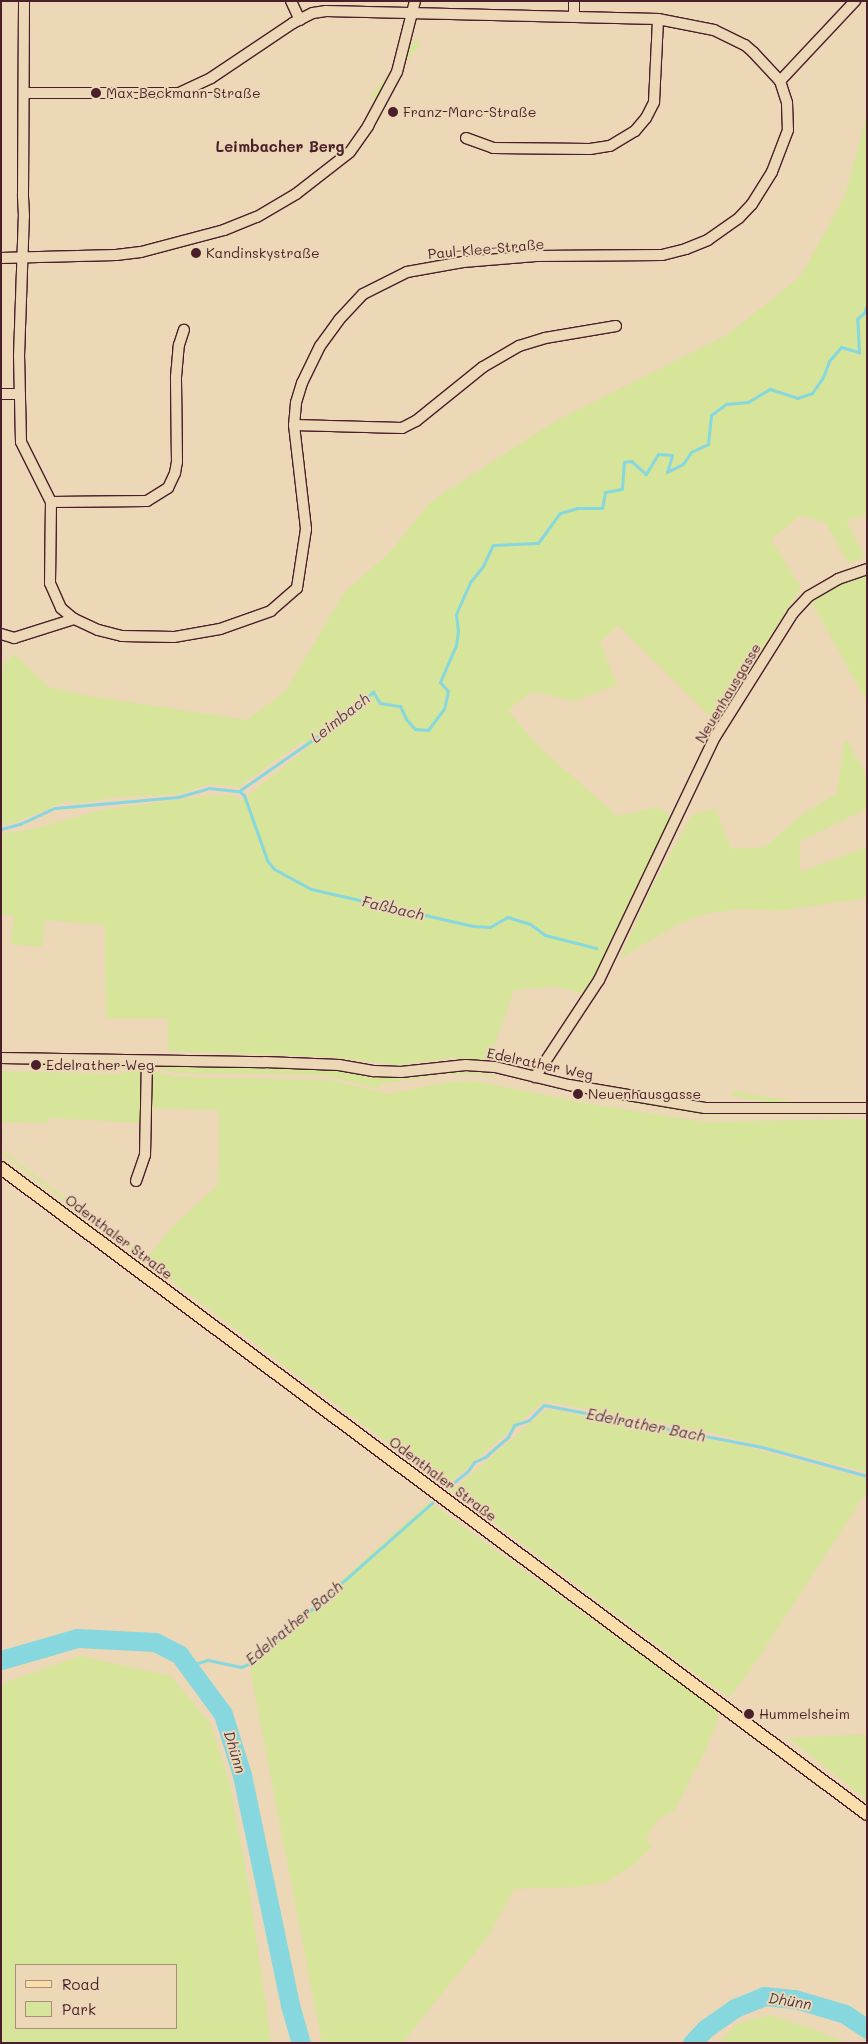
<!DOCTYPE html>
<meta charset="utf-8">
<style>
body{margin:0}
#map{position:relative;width:868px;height:2044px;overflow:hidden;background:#ecd7b6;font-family:Mali,sans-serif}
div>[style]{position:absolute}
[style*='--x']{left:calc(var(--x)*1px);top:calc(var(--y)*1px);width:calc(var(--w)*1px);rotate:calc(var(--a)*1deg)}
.green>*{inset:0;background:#d6e599;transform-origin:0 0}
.stream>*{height:3px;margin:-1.5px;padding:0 1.5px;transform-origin:1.5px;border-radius:1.5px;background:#86d7de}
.river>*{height:19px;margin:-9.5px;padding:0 9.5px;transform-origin:9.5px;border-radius:9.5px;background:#86d7de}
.roads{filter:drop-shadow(1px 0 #4a1f2b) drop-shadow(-1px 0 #4a1f2b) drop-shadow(0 1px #4a1f2b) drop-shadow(0 -1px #4a1f2b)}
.minor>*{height:10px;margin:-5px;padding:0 5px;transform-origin:5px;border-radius:5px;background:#ecd7b6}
.major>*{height:12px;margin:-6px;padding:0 6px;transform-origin:6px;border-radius:6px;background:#f9deab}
.dots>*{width:14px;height:14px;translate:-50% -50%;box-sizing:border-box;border:2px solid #ecd7b6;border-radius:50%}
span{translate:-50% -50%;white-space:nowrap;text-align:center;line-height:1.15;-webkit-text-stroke:4px #ecd7b6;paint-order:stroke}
.poi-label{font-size:14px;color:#4a1f2b}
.left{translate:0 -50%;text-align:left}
.street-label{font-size:14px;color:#4a1f2b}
.neighbourhood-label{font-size:15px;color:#4a1f2b;font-weight:700}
.water-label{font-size:15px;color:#533b46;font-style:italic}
.frame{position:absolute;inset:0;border:2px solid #4a1f2b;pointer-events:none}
.legend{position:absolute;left:15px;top:1964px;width:162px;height:65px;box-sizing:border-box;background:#ecd7b6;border:1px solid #ab8d7e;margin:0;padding:6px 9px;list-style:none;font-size:15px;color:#4a1f2b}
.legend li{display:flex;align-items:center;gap:10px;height:25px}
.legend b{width:25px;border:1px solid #ab8d7e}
</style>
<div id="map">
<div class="green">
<i style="left:416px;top:40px;width:6px;height:72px;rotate:39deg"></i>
<i style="clip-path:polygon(867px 115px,867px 515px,846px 520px,865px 557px,848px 563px,825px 522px,800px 516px,771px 539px,801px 588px,716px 722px,618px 625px,600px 642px,617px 685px,574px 701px,532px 691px,508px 710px,536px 744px,617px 816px,659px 807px,674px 819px,607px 949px,596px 976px,584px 994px,555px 986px,514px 990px,492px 1052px,497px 1060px,450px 1058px,398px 1065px,329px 1057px,169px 1051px,167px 1018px,106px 1018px,105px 925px,45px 920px,42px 947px,11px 944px,14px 916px,1px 915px,1px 834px,33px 829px,102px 810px,205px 796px,234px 795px,241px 801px,310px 746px,303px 741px,238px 787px,210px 784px,179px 794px,119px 797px,81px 803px,66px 801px,13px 823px,1px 824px,1px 668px,14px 654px,49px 687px,83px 695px,246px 720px,285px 692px,344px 593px,391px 551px,429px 503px,552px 423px,727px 335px,800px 277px,845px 196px)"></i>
<i style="clip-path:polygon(867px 572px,867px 702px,812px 603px,825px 591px)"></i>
<i style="clip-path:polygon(845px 737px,867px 777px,867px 809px,800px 841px,800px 872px,867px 847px,867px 898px,777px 911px,745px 909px,709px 913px,682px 922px,620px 958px,652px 887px,692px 815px,715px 808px,731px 849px,765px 847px,799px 817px,837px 793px)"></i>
<i style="clip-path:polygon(41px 1063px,137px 1065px,117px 1069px,40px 1068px)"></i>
<i style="clip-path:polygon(150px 1066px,329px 1069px,396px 1077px,457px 1071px,497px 1075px,496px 1077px,471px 1074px,444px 1074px,380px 1084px,379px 1089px,324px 1075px,176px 1073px)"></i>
<i style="clip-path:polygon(138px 1070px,143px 1071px,141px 1123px,50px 1118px,49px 1123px,1px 1122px,1px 1071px,116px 1074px)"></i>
<i style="clip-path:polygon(152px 1071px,175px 1077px,330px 1080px,387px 1094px,449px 1082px,474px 1081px,578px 1102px,704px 1122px,867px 1119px,867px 1472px,705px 1431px,544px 1401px,449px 1483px,457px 1487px,547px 1409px,743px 1446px,867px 1479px,867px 1491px,755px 1663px,730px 1697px,700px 1677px,1px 1153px,1px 1150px,147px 1258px,173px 1226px,218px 1185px,219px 1159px,219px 1110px,150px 1108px)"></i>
<i style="clip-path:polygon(582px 1094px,720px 1113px,720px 1116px,690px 1113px)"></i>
<i style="left:839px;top:1111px;width:5px;height:108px;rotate:101deg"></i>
<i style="clip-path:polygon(1px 1158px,301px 1383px,1px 1161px)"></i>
<i style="clip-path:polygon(429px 1502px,713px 1707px,718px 1712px,718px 1718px,707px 1747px,674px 1811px,658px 1819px,646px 1839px,652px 1846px,636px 1863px,607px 1882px,578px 1887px,514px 1889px,487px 1938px,402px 2043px,322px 2043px,249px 1663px)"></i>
<i style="clip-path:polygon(evenodd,80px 1656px,171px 1676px,211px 1725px,230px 1785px,250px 1895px,271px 2043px,1px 2043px,1px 1684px,80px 1656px,16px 1965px,176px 1965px,176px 2028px,16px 2028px,16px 1965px)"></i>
<i style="clip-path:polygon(867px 1734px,867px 1800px,789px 1738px,832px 1736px)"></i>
<i style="clip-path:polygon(769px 2015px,810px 2028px,847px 2043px,719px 2043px,737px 2024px)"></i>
</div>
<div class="stream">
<i style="--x:239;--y:791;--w:6;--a:39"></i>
<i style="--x:244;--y:795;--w:69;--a:70.5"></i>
<i style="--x:267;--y:860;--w:11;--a:52"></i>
<i style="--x:274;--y:869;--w:42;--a:28.4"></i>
<i style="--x:311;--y:889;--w:166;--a:12.9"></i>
<i style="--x:473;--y:926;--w:17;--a:3"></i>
<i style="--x:490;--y:927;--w:20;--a:-30"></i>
<i style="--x:507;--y:917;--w:24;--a:17"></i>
<i style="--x:530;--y:924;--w:19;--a:36"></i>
<i style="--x:545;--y:935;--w:53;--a:14.3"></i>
<i style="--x:1;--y:829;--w:20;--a:-15"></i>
<i style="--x:20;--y:824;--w:38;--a:-25"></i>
<i style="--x:55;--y:808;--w:123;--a:-5.1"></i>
<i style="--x:178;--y:797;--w:32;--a:-16"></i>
<i style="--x:209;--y:788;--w:30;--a:6"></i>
<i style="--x:239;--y:791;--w:124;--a:-34.8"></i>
<i style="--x:341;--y:720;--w:43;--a:-41.2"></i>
<i style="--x:373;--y:692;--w:13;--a:58"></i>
<i style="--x:380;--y:703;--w:20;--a:9"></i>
<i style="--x:400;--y:706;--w:14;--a:65"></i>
<i style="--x:406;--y:719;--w:13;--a:48"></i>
<i style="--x:415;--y:729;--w:13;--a:4"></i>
<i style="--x:428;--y:730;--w:26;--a:-53"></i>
<i style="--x:444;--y:709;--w:18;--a:-77"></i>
<i style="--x:448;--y:691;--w:12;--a:-132"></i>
<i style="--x:440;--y:682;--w:40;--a:-66.6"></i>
<i style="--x:456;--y:645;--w:14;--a:-82"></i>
<i style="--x:458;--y:631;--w:17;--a:-97"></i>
<i style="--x:456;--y:614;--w:36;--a:-66"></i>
<i style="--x:471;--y:581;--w:19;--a:-51"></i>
<i style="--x:483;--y:566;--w:23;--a:-65"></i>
<i style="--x:493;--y:545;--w:45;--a:-2.5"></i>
<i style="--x:538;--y:543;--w:37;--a:-54"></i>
<i style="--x:560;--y:513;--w:18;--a:-16"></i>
<i style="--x:577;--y:508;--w:25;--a:0"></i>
<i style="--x:602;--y:508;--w:16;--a:-79"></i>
<i style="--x:605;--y:492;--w:17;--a:-10"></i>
<i style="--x:622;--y:489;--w:27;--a:-86"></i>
<i style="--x:624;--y:462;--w:7;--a:-8"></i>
<i style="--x:631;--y:461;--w:20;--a:41"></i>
<i style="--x:646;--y:474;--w:23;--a:-59"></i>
<i style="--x:658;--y:454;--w:14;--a:4"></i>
<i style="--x:672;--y:455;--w:18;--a:106"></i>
<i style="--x:667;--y:472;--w:18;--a:-27"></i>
<i style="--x:683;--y:464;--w:14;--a:-56"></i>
<i style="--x:691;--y:452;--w:19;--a:-25"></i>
<i style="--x:708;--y:444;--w:29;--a:-84"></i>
<i style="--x:711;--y:415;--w:19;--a:-36"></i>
<i style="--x:726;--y:404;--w:22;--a:-5"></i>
<i style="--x:748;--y:402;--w:26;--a:-31"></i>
<i style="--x:770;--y:389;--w:28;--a:18"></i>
<i style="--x:797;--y:398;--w:16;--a:-18"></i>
<i style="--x:812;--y:393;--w:19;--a:-55"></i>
<i style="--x:823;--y:377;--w:17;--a:-69"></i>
<i style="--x:829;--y:361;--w:18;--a:-49"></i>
<i style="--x:841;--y:347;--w:19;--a:16"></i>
<i style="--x:859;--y:352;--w:33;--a:-93"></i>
<i style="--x:857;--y:319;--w:9;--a:-41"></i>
<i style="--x:864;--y:313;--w:9;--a:-69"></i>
<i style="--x:453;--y:1483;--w:19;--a:-39"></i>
<i style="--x:468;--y:1471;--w:11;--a:-56"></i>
<i style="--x:474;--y:1462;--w:12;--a:-24"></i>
<i style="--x:485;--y:1457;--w:30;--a:-41"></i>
<i style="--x:508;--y:1437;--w:13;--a:-63"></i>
<i style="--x:514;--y:1425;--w:16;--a:-18"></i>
<i style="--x:529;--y:1420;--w:21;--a:-45"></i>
<i style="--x:544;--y:1405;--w:222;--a:10.9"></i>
<i style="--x:762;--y:1447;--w:109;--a:15.4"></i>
<i style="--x:188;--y:1666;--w:21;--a:-17"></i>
<i style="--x:208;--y:1660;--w:34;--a:12"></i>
<i style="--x:241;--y:1667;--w:11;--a:-22"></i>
<i style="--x:251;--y:1663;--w:242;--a:-41.5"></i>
</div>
<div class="river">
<i style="--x:1;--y:1660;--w:79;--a:-16.1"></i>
<i style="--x:77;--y:1638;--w:78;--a:2.9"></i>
<i style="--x:155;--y:1642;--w:27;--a:27"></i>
<i style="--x:179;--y:1654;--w:74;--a:53.7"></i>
<i style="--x:223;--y:1714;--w:64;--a:72.7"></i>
<i style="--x:242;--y:1775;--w:235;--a:78.2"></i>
<i style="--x:290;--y:2005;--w:40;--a:74"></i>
<i style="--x:692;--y:2043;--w:19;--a:-47"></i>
<i style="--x:705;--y:2029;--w:37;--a:-35"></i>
<i style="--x:735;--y:2008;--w:31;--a:-22"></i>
<i style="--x:764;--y:1996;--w:31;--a:6"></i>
<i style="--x:795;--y:1999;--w:52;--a:16.7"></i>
<i style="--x:845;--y:2014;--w:27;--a:34"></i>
</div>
<div class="roads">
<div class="minor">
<i style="--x:291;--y:1;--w:21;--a:65"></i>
<i style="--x:574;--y:1;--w:16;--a:90"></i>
<i style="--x:780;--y:81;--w:110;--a:-46.8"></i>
<i style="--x:24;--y:93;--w:155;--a:0"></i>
<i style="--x:179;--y:93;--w:35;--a:-25"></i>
<i style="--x:211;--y:78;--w:99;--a:-33.9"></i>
<i style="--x:293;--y:23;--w:22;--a:-27"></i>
<i style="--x:313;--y:13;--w:13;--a:-9"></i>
<i style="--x:326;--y:11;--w:332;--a:1.4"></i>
<i style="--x:658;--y:19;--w:57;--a:11.1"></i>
<i style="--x:714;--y:30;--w:34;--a:26"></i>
<i style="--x:745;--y:45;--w:11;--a:41"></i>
<i style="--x:753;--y:52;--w:40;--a:47"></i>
<i style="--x:780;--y:81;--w:23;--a:72"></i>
<i style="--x:787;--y:103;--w:27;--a:88"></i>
<i style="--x:788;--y:130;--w:45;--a:110.9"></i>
<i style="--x:772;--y:172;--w:38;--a:122"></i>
<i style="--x:752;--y:204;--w:19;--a:133"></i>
<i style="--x:739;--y:218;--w:38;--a:145"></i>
<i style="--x:708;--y:240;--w:24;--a:158"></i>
<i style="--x:686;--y:249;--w:25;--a:166"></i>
<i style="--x:662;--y:255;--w:126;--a:179.5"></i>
<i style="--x:536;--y:256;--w:73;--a:175.3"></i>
<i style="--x:463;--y:262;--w:57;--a:169.9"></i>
<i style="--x:407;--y:272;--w:49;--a:153.4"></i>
<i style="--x:363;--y:294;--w:35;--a:133"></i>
<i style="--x:339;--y:320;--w:32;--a:126"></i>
<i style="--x:320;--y:346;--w:41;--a:115.9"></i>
<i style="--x:302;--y:383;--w:21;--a:107"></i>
<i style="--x:296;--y:403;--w:22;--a:95"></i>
<i style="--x:294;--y:425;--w:105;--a:83.4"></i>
<i style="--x:306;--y:529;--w:60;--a:98.7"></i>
<i style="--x:297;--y:588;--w:35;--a:139"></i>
<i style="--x:271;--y:611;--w:54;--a:160.6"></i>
<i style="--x:220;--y:629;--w:47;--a:170.1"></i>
<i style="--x:174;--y:637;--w:52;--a:-178.9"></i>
<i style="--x:122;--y:636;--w:25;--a:-166"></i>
<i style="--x:98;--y:630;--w:26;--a:-155"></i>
<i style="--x:74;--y:619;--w:17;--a:-140"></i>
<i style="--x:61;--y:608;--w:27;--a:-114"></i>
<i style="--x:50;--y:583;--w:81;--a:-89.3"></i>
<i style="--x:51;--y:502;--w:67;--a:-116.6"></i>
<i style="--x:21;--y:442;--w:86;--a:-91.3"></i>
<i style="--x:19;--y:356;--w:140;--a:-88"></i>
<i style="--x:24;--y:216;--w:21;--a:-93"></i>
<i style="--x:23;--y:195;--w:194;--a:-89.7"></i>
<i style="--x:466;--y:138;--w:29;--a:20"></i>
<i style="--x:493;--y:148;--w:97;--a:0.6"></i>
<i style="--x:590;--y:149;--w:20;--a:-9"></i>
<i style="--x:610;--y:146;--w:29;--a:-31"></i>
<i style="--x:635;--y:131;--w:17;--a:-50"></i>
<i style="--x:646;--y:118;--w:18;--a:-63"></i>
<i style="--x:654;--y:102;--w:83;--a:-87.2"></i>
<i style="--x:1;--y:258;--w:115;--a:-1.5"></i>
<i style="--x:116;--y:255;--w:25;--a:-7"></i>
<i style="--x:141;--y:252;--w:86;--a:-14.8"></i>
<i style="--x:224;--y:230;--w:35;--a:-22"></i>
<i style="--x:257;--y:217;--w:45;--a:-30.5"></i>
<i style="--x:296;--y:194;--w:68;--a:-37.9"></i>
<i style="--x:350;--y:152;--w:32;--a:-55"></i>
<i style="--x:368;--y:126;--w:61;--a:-61.8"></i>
<i style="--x:397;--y:72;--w:73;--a:-75.8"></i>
<i style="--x:1;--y:394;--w:19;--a:0"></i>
<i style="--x:294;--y:425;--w:108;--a:1.6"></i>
<i style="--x:402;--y:428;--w:16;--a:-27"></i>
<i style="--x:416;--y:421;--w:86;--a:-38.9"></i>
<i style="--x:483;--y:367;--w:42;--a:-30.3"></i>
<i style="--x:519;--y:346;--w:27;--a:-17"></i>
<i style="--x:545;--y:338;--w:72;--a:-9.6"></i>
<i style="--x:51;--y:502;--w:96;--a:-0.6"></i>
<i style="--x:147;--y:501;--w:25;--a:-32"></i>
<i style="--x:168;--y:488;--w:17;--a:-65"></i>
<i style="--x:175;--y:473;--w:11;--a:-80"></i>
<i style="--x:177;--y:462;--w:85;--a:-90.7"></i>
<i style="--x:176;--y:377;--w:32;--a:-85"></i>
<i style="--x:179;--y:345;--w:16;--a:-72"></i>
<i style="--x:1;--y:634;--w:14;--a:17"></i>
<i style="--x:14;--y:638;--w:63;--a:-17.6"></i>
<i style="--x:1;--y:1058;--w:264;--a:0.9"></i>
<i style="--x:265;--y:1062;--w:74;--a:2.3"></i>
<i style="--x:339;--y:1065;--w:36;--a:10"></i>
<i style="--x:374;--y:1071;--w:27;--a:2"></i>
<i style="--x:401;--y:1072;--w:65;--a:-6.1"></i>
<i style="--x:466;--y:1065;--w:29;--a:4"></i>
<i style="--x:495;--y:1067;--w:76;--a:13.7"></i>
<i style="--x:569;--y:1085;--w:138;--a:9.6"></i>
<i style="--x:705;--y:1108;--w:162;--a:0"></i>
<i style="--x:535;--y:1077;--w:116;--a:-56.6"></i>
<i style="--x:599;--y:980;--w:269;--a:-64.5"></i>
<i style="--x:715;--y:737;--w:146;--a:-57.8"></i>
<i style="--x:793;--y:613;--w:23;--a:-47"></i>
<i style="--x:809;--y:596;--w:34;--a:-30"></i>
<i style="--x:838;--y:579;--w:31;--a:-19"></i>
<i style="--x:136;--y:1181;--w:28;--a:-71"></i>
<i style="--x:145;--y:1155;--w:94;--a:-88.8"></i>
</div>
<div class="major">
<i style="--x:1;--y:1168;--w:1080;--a:36.72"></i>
</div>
</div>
<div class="dots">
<i style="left:96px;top:93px;background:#4a1f2b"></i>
<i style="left:393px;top:112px;background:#4a1f2b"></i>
<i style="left:196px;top:253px;background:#4a1f2b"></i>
<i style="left:36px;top:1065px;background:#4a1f2b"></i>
<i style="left:578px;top:1094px;background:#4a1f2b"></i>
<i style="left:749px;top:1714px;background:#4a1f2b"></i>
</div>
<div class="poi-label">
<span class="left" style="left:106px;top:93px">Max-Beckmann-Straße</span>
<span class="left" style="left:403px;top:112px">Franz-Marc-Straße</span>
<span class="left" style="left:206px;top:253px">Kandinskystraße</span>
<span class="left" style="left:46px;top:1065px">Edelrather Weg</span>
<span class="left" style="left:588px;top:1094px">Neuenhausgasse</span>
<span class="left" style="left:759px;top:1714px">Hummelsheim</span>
</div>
<div class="street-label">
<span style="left:486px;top:249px;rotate:-5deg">Paul-Klee-Straße</span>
<span style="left:728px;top:693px;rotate:-59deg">Neuenhausgasse</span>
<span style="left:540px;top:1064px;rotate:12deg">Edelrather Weg</span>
<span style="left:119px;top:1237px;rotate:37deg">Odenthaler Straße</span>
<span style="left:443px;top:1479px;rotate:37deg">Odenthaler Straße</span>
</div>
<div class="neighbourhood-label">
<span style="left:280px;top:147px">Leimbacher Berg</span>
</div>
<div class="water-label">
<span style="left:340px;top:718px;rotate:-38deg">Leimbach</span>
<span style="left:393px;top:908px;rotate:13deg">Faßbach</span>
<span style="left:646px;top:1425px;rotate:11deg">Edelrather Bach</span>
<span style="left:294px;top:1623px;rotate:-40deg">Edelrather Bach</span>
<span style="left:235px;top:1752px;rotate:73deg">Dhünn</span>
<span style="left:790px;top:2001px;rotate:9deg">Dhünn</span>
</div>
<div class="frame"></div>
<ul class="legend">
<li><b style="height:6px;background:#f9deab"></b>Road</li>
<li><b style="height:14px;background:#d6e599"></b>Park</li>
</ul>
</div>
